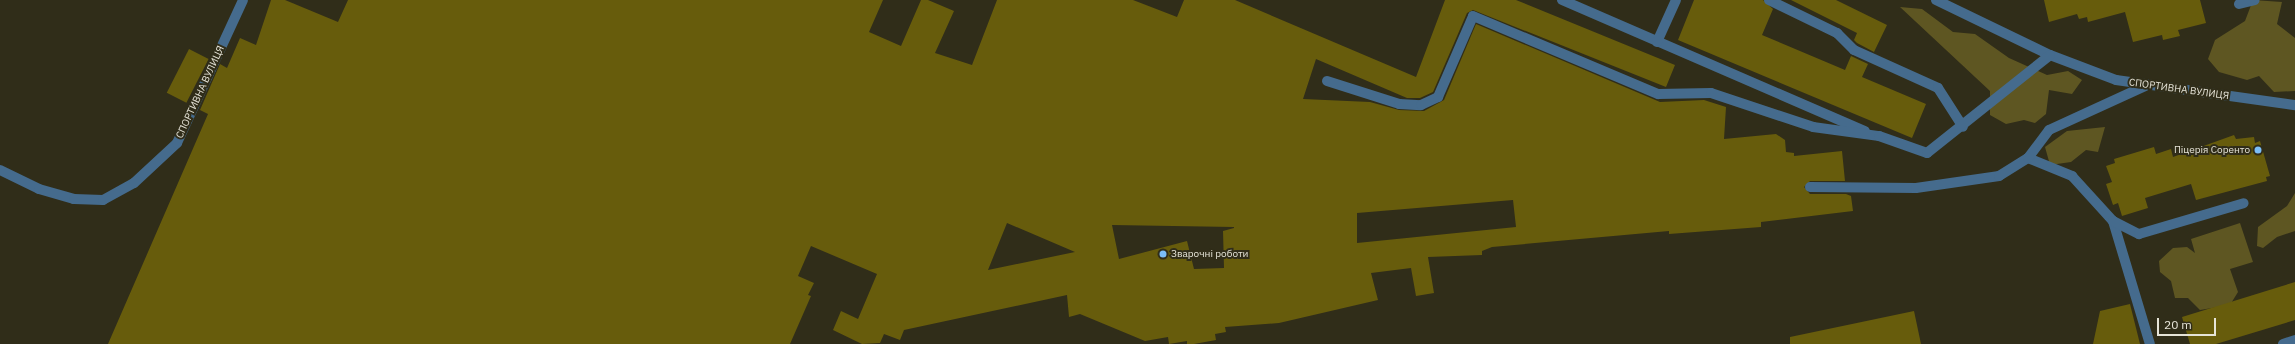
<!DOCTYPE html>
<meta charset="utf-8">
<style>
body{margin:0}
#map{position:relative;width:2295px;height:344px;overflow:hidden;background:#302d19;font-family:"IBM Plex Sans",sans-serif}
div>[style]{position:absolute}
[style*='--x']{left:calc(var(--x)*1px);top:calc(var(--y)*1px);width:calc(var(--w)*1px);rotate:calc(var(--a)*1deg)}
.green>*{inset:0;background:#5e5622}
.building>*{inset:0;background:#675c0c;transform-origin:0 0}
.minor>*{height:10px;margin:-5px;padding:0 5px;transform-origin:5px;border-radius:5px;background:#456b8d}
.dots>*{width:11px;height:11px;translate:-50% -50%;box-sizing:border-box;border:2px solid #302d19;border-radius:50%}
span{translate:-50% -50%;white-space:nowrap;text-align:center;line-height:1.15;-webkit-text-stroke:4px #302d19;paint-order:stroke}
.street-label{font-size:10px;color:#e6e4d8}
.poi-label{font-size:10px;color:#e6e4d8}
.right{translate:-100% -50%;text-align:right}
.left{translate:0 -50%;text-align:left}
.scale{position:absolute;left:2157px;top:318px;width:59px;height:18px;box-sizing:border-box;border:2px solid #e6e4d8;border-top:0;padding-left:5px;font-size:12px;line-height:14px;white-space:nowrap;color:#e6e4d8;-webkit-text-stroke:3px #302d19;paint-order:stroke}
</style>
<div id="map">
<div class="green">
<i style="clip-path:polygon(2253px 0,2282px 2px,2277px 24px,2295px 38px,2295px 91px,2274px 92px,2259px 76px,2247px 80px,2219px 72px,2208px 59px,2215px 40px,2245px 21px)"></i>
<i style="clip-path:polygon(1900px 7px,1922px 9px,1953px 32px,1975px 34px,2009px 58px,2047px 75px,2068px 71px,2082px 80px,2072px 94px,2049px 90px,2046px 114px,2035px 123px,2024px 120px,2006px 124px,1990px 115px,1990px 91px)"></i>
<i style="clip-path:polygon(2105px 127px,2098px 152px,2086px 150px,2071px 162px,2050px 165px,2045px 147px,2067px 131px)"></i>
<i style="clip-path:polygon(2295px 193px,2295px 231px,2277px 237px,2263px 248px,2257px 246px,2258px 227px,2287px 206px)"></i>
<i style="clip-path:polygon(2240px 223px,2253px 262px,2230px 269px,2238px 292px,2230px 305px,2200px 310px,2188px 298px,2175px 298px,2171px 281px,2160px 272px,2159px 261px,2173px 248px,2187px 247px,2195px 253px,2191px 239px)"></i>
</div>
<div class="building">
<i style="clip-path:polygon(evenodd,271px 0,285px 0,338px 22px,348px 0,883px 0,869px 32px,901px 46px,921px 0,928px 0,954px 11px,935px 53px,972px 65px,997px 0,1133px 0,1177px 17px,1184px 0,1235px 0,1416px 77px,1445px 0,1516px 0,1675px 65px,1666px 87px,1473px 10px,1467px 13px,1433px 92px,1420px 98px,1407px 98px,1316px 59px,1303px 99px,1370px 102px,1399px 110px,1424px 111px,1444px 100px,1476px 24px,1660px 102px,1704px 100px,1726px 107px,1724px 139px,1776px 134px,1785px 140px,1786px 152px,1794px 153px,1794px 156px,1842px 151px,1845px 181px,1810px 181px,1804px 187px,1810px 194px,1846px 194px,1851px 196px,1853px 211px,1761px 222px,1761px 227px,1669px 234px,1669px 231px,1492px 247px,1482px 251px,1482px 255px,1428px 257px,1434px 293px,1416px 296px,1411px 268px,1371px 273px,1378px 300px,1279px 323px,1225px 327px,1226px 332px,1215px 334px,1216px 340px,1194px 344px,1187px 344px,1187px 341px,1169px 344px,1168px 337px,1145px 341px,1080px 314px,1069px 317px,1067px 295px,904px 330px,900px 340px,884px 334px,880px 343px,862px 344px,833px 330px,841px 311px,858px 319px,877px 274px,811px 246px,798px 276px,814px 283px,808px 295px,811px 296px,790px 344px,108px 344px,208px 114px,200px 110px,220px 64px,227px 68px,240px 38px,256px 45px,271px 0,1513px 200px,1516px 227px,1357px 243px,1357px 213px,1513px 200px,271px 0,1007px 223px,1075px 252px,988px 270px,1007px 223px,271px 0,1112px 225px,1234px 227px,1234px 228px,1223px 231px,1224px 268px,1194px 269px,1187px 241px,1119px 259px,1112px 225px)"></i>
<i style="clip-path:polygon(1694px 0,1763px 0,1773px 9px,1762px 35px,1845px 70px,1851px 56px,1868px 64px,1862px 77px,1926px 104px,1912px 138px,1678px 40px)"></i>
<i style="clip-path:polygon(1791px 0,1836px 0,1887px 25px,1874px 52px,1857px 43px,1854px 40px,1857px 33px)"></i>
<i style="clip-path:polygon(2044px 0,2200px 0,2206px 23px,2178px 30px,2180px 36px,2163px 40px,2162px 35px,2133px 42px,2125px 12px,2088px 22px,2087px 17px,2079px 19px,2077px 14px,2049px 22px)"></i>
<i style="left:189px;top:49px;width:22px;height:49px;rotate:27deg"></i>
<i style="clip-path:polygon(2234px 135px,2236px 139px,2254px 137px,2255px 143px,2260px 141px,2270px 176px,2266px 177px,2267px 181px,2196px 200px,2191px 184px,2145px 198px,2148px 208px,2122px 216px,2118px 203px,2113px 205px,2106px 184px,2112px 182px,2106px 166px,2115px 163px,2114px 159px,2154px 147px,2156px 154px,2171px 149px,2173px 157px)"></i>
<i style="clip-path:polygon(2295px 282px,2295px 320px,2216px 344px,2190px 344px,2182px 317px)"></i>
<i style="clip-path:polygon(2130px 304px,2140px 344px,2093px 344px,2100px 311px)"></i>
<i style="clip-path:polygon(1914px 311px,1921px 344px,1790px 344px,1790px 337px)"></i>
</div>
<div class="minor">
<i style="--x:1562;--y:0;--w:330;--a:23.4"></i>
<i style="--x:1769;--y:0;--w:76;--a:25.9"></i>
<i style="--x:1837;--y:33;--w:24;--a:45"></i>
<i style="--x:1854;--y:50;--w:92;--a:24.3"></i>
<i style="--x:1938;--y:88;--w:46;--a:57.3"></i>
<i style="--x:1936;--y:0;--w:127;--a:25.8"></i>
<i style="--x:2050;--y:55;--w:71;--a:20.7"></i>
<i style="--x:2116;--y:80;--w:181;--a:8"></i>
<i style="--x:2239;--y:4;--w:16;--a:-14"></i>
<i style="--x:1657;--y:42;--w:46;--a:-65.7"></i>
<i style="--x:1327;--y:81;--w:76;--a:17.7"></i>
<i style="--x:1399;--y:104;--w:22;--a:3"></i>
<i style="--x:1421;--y:105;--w:19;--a:-25"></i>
<i style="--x:1438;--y:97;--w:88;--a:-66.6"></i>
<i style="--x:1473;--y:16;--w:201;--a:22.9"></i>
<i style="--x:1658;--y:94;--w:53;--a:-1.1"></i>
<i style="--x:1711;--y:93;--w:108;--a:18.4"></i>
<i style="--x:1813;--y:127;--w:67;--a:7.8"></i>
<i style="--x:1879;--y:136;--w:51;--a:19.5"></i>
<i style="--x:1927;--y:153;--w:157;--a:-38.5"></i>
<i style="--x:2028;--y:158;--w:48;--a:22.2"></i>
<i style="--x:2072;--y:176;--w:61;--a:47.7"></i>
<i style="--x:2113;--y:221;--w:128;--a:73.3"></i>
<i style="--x:0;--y:170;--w:43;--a:26"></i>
<i style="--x:39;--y:189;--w:36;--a:16"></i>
<i style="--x:74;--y:199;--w:29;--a:2"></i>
<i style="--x:103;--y:200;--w:35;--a:-29"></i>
<i style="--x:134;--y:183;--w:59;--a:-42.9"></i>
<i style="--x:177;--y:143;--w:157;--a:-65.2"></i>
<i style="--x:1810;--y:187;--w:106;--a:0.5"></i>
<i style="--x:1916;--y:188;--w:84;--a:-8.2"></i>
<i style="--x:1999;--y:176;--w:34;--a:-32"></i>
<i style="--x:2028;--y:158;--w:35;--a:-53"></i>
<i style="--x:2049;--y:130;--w:106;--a:-24.6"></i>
<i style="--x:2113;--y:221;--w:29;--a:27"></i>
<i style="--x:2139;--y:234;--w:109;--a:-16.4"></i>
<i style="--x:2283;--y:344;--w:13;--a:-18"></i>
</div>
<div class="dots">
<i style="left:2258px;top:150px;background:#7bbef8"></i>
<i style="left:1163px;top:254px;background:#7bbef8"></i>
</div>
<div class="street-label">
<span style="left:2179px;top:89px;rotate:8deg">СПОРТИВНА ВУЛИЦЯ</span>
<span style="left:200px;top:92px;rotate:-65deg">СПОРТИВНА ВУЛИЦЯ</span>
</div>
<div class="poi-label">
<span class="right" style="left:2250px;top:150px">Піцерія Соренто</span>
<span class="left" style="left:1171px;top:254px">Зварочні роботи</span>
</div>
<div class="scale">20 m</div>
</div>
